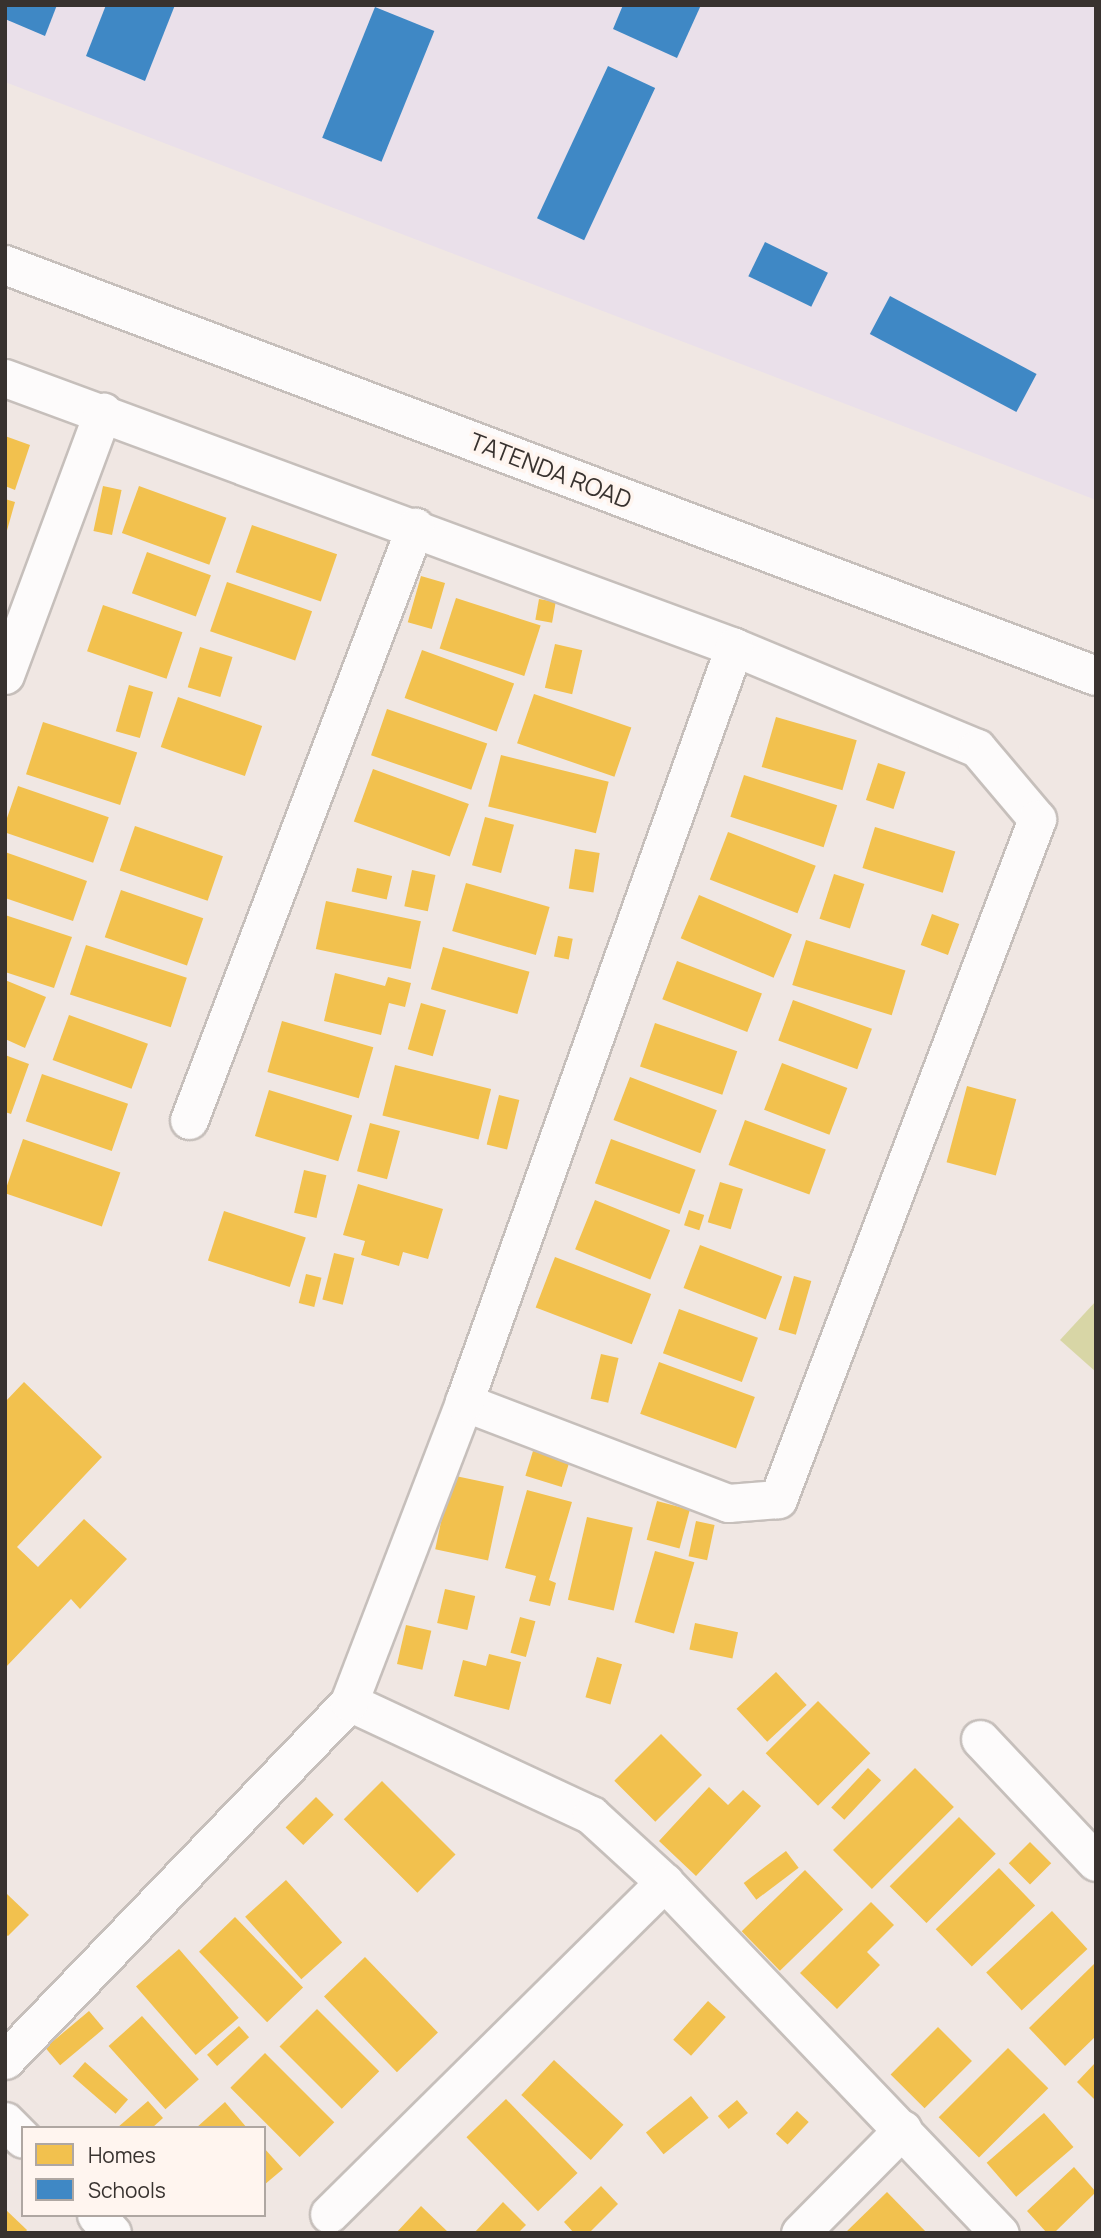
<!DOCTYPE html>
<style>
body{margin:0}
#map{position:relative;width:1101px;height:2238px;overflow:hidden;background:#f0e7e3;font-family:Manrope,sans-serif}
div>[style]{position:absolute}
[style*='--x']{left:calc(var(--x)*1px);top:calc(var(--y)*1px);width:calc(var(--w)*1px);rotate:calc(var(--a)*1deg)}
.education>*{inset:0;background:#eae0ea}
.green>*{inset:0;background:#d8d6a6}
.homes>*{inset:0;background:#f2c14e;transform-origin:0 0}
.schools>*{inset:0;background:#3f88c5;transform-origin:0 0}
.roads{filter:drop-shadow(2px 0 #c6bfbb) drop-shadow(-2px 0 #c6bfbb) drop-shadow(0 2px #c6bfbb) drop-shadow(0 -2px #c6bfbb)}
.street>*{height:37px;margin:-18.5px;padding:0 18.5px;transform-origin:18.5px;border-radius:18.5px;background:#fdfbfb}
.secondary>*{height:38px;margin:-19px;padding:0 19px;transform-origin:19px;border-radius:19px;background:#fdfbfb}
span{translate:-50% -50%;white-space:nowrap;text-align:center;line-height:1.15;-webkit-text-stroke:7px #fff5ef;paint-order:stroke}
.street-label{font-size:24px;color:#38322f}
.frame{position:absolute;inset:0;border:7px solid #38322f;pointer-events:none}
.legend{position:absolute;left:21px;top:2126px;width:245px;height:91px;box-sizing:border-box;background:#fff5ef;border:2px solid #afa7a2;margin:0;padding:9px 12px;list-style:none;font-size:21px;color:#38322f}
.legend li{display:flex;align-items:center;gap:14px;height:35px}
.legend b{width:35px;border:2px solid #afa7a2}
</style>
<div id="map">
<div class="education">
<i style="clip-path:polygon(5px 5px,1096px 5px,1096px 500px,5px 82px)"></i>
</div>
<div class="green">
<i style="clip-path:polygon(1096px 1301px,1096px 1372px,1060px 1340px)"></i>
</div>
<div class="homes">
<i style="clip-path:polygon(5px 436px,30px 445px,15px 490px,5px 486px)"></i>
<i style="left:103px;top:486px;width:19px;height:46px;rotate:12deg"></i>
<i style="left:139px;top:486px;width:93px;height:50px;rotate:20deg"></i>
<i style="clip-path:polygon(5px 499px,15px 502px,6px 534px,5px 534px)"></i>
<i style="left:252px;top:525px;width:90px;height:50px;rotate:19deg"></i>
<i style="left:147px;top:552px;width:68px;height:44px;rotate:20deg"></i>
<i style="left:421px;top:576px;width:25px;height:48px;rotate:16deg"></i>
<i style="left:227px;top:582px;width:90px;height:52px;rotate:19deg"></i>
<i style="left:456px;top:598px;width:89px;height:53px;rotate:18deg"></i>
<i style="left:539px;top:599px;width:17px;height:21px;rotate:10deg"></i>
<i style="left:103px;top:605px;width:84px;height:49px;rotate:19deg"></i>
<i style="left:555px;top:644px;width:28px;height:45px;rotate:13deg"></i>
<i style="left:200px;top:647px;width:34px;height:42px;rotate:17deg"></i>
<i style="left:422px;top:650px;width:98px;height:51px;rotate:20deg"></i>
<i style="left:129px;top:685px;width:25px;height:48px;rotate:16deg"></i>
<i style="left:534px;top:694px;width:103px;height:52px;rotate:19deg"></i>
<i style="left:178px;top:697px;width:89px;height:53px;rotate:19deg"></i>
<i style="left:387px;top:709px;width:106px;height:49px;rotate:19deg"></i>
<i style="left:776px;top:717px;width:84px;height:52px;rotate:16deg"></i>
<i style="left:43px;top:722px;width:99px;height:55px;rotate:18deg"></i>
<i style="left:501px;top:755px;width:111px;height:53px;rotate:14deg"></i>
<i style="left:878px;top:763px;width:29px;height:39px;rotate:18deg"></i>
<i style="left:373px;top:769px;width:102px;height:56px;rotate:20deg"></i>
<i style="left:744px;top:775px;width:98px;height:44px;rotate:18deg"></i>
<i style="left:18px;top:786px;width:96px;height:48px;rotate:19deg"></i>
<i style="left:485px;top:817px;width:30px;height:50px;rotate:15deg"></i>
<i style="left:135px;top:826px;width:93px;height:47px;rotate:19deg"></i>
<i style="left:875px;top:827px;width:84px;height:43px;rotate:17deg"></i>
<i style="left:728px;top:832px;width:94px;height:51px;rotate:21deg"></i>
<i style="left:575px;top:849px;width:25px;height:40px;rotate:9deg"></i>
<i style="clip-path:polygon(5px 852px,87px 881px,73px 921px,5px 898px)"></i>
<i style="left:357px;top:868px;width:36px;height:24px;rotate:13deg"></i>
<i style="left:412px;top:870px;width:24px;height:37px;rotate:12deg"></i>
<i style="left:834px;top:874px;width:32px;height:47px;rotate:18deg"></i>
<i style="left:466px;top:883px;width:87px;height:50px;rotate:16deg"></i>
<i style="left:121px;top:890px;width:87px;height:50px;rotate:19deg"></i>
<i style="left:699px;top:895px;width:101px;height:47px;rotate:23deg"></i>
<i style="left:326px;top:901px;width:97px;height:49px;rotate:12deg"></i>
<i style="left:932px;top:914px;width:29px;height:33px;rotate:20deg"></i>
<i style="clip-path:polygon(5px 915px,72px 937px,54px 988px,5px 972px)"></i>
<i style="left:558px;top:936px;width:15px;height:21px;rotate:11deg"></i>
<i style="left:806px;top:940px;width:104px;height:47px;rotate:17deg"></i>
<i style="left:86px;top:945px;width:106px;height:52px;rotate:18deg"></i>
<i style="left:443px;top:947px;width:90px;height:44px;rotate:16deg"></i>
<i style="left:677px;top:961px;width:91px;height:41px;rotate:21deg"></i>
<i style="clip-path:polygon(335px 973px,385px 986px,388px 977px,411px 983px,405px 1007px,389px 1003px,381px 1035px,324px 1021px)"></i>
<i style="clip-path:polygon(5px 980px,46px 997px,25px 1048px,5px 1039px)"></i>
<i style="left:793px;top:1000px;width:84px;height:43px;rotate:20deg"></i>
<i style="left:421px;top:1003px;width:26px;height:48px;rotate:16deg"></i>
<i style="left:69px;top:1015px;width:84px;height:48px;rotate:20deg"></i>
<i style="left:282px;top:1021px;width:95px;height:53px;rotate:16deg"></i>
<i style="left:655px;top:1023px;width:87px;height:46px;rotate:19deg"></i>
<i style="clip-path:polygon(5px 1055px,29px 1064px,11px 1114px,5px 1112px)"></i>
<i style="left:782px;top:1063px;width:70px;height:50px;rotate:21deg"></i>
<i style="left:395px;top:1065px;width:99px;height:52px;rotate:14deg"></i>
<i style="left:42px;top:1074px;width:91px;height:50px;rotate:19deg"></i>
<i style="left:630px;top:1077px;width:93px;height:46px;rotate:21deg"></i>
<i style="left:967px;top:1086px;width:51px;height:79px;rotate:15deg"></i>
<i style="left:269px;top:1090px;width:87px;height:48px;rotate:17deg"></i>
<i style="left:499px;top:1095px;width:21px;height:51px;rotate:14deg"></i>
<i style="left:745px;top:1120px;width:86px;height:48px;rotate:20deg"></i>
<i style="left:370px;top:1123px;width:31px;height:50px;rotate:15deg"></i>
<i style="left:23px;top:1139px;width:103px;height:57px;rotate:19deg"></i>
<i style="left:611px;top:1139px;width:90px;height:47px;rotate:20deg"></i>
<i style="left:304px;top:1170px;width:23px;height:44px;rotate:13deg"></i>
<i style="left:720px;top:1182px;width:24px;height:42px;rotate:17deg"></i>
<i style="clip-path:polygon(358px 1184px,443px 1209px,428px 1259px,403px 1252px,399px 1266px,361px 1255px,365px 1241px,343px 1235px)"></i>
<i style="left:595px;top:1200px;width:81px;height:53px;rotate:22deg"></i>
<i style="left:689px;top:1210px;width:16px;height:16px;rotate:18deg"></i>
<i style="left:224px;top:1211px;width:86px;height:52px;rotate:18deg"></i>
<i style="left:700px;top:1245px;width:88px;height:46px;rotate:21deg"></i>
<i style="left:334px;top:1253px;width:21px;height:48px;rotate:14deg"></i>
<i style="left:555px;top:1257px;width:103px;height:54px;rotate:21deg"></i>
<i style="left:306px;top:1274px;width:16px;height:30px;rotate:14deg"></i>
<i style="left:794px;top:1276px;width:18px;height:56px;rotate:16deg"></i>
<i style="left:679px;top:1309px;width:84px;height:47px;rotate:20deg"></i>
<i style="left:601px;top:1354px;width:18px;height:46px;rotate:13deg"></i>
<i style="left:659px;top:1362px;width:102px;height:55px;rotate:20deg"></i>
<i style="clip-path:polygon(24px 1382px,102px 1457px,17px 1547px,38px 1567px,84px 1519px,127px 1559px,80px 1609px,71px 1599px,5px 1668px,5px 1402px)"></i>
<i style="left:533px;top:1451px;width:38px;height:26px;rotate:17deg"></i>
<i style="left:451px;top:1475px;width:54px;height:76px;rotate:12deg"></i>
<i style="clip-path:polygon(527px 1490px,572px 1502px,549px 1580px,556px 1583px,550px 1606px,529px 1601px,536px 1576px,505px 1568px)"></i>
<i style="left:657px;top:1501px;width:34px;height:40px;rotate:15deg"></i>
<i style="left:587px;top:1517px;width:47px;height:85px;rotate:13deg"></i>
<i style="left:696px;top:1521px;width:19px;height:36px;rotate:12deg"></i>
<i style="left:655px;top:1551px;width:41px;height:74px;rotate:16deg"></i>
<i style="left:445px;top:1589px;width:31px;height:35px;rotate:13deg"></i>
<i style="left:520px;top:1617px;width:16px;height:37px;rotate:15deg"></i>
<i style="left:695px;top:1623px;width:44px;height:27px;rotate:12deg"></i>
<i style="left:406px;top:1625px;width:26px;height:40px;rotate:13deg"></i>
<i style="clip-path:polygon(489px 1654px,521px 1662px,509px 1710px,454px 1696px,463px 1660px,486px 1666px)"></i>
<i style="left:597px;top:1657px;width:26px;height:42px;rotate:16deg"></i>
<i style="left:776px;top:1672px;width:45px;height:54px;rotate:47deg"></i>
<i style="left:818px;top:1701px;width:74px;height:74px;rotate:45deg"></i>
<i style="left:661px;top:1734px;width:58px;height:66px;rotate:45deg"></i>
<i style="left:868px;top:1768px;width:18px;height:54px;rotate:43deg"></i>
<i style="left:915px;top:1768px;width:55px;height:116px;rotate:45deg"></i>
<i style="left:382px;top:1781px;width:104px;height:54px;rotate:45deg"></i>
<i style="clip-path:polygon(709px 1787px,728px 1805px,743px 1790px,761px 1806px,696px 1876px,659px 1841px)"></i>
<i style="left:316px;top:1797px;width:25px;height:43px;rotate:45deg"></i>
<i style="left:959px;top:1817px;width:52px;height:98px;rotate:45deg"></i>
<i style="left:1030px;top:1842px;width:30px;height:30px;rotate:45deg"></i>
<i style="left:786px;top:1851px;width:21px;height:53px;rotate:53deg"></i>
<i style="left:999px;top:1868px;width:52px;height:88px;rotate:46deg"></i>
<i style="left:805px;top:1870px;width:55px;height:88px;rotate:46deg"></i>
<i style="left:286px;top:1880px;width:84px;height:55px;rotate:48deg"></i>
<i style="clip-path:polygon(7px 1894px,29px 1915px,8px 1936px,5px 1934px)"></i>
<i style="clip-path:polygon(871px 1902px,894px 1925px,867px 1952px,880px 1965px,837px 2009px,800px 1973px)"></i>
<i style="left:1052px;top:1911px;width:52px;height:90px;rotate:47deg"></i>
<i style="left:235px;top:1917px;width:98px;height:50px;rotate:46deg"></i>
<i style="left:179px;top:1949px;width:91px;height:57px;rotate:49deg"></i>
<i style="left:365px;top:1957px;width:105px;height:57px;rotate:46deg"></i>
<i style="clip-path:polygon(1096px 1962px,1096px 2036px,1065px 2066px,1029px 2028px)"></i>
<i style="left:708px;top:2001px;width:24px;height:52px;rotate:42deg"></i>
<i style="left:317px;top:2009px;width:88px;height:53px;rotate:45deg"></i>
<i style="left:89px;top:2011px;width:23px;height:57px;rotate:50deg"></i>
<i style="left:142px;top:2016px;width:85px;height:45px;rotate:48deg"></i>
<i style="left:239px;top:2026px;width:15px;height:43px;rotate:48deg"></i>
<i style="left:938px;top:2027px;width:48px;height:67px;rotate:45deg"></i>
<i style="left:1008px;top:2048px;width:57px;height:98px;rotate:45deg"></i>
<i style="left:265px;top:2053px;width:98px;height:49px;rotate:45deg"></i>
<i style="left:554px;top:2060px;width:95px;height:48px;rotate:43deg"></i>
<i style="left:85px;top:2062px;width:57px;height:19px;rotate:41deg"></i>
<i style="clip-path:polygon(1096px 2062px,1096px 2101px,1077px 2082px)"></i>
<i style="left:691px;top:2096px;width:28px;height:58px;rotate:51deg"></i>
<i style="left:506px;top:2099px;width:103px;height:55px;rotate:46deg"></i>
<i style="left:737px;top:2100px;width:17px;height:25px;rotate:50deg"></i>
<i style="clip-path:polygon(148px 2101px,163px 2118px,152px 2128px,117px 2128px)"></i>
<i style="clip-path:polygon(225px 2102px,247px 2128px,196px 2128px)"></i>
<i style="left:797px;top:2111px;width:16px;height:31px;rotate:43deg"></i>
<i style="left:1044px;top:2113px;width:45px;height:76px;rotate:49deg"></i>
<i style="clip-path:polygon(264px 2148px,283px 2169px,264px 2185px)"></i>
<i style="clip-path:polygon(1074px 2167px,1096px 2192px,1054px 2233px,1047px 2233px,1027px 2211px)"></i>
<i style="clip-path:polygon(601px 2186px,618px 2204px,589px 2233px,574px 2233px,564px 2222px)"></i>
<i style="clip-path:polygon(887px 2192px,927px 2233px,845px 2233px)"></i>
<i style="clip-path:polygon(503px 2202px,526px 2225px,518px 2233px,474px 2233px)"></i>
<i style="clip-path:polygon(421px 2206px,449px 2233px,396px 2233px)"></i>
<i style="clip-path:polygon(5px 2209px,27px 2230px,25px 2233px,5px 2233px)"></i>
</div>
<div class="schools">
<i style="clip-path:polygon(5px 5px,57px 5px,45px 36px,5px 19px)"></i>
<i style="clip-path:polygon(106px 5px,175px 5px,145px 81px,86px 56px)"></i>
<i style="clip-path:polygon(623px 5px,701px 5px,677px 58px,613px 29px)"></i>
<i style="left:375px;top:7px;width:64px;height:141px;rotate:22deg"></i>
<i style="left:608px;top:66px;width:52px;height:168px;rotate:25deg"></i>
<i style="left:765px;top:242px;width:70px;height:38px;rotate:26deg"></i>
<i style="left:890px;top:296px;width:166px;height:43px;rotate:28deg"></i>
</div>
<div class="roads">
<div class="street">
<i style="--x:5;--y:378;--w:777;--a:20.25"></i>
<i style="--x:734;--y:647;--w:263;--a:22.6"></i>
<i style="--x:977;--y:748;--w:93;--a:49.8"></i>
<i style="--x:1037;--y:819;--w:728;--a:110.85"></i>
<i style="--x:778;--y:1499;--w:50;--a:175.4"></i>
<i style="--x:728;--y:1503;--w:283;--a:-159.1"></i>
<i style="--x:5;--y:675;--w:281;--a:-69.6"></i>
<i style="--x:189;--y:1120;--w:635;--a:-69.14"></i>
<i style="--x:349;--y:1702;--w:267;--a:25"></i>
<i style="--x:591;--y:1815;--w:99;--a:42.5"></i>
<i style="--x:664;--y:1882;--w:486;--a:46.3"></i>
<i style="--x:980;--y:1739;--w:169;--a:46.7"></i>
<i style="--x:5;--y:2060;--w:496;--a:-46.1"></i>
<i style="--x:349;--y:1702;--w:321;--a:-69"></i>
<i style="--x:464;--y:1402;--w:802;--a:-70.32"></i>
<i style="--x:5;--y:2121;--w:25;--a:45"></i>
<i style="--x:329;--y:2214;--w:472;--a:-44.7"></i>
<i style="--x:96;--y:2215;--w:24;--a:48"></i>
<i style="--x:800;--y:2233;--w:146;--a:-45.3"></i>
</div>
<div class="secondary">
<i style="--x:5;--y:265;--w:1166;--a:20.64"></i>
</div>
</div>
<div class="street-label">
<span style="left:551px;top:470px;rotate:21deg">TATENDA ROAD</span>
</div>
<div class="frame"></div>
<ul class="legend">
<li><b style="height:19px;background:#f2c14e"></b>Homes</li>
<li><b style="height:19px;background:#3f88c5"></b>Schools</li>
</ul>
</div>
